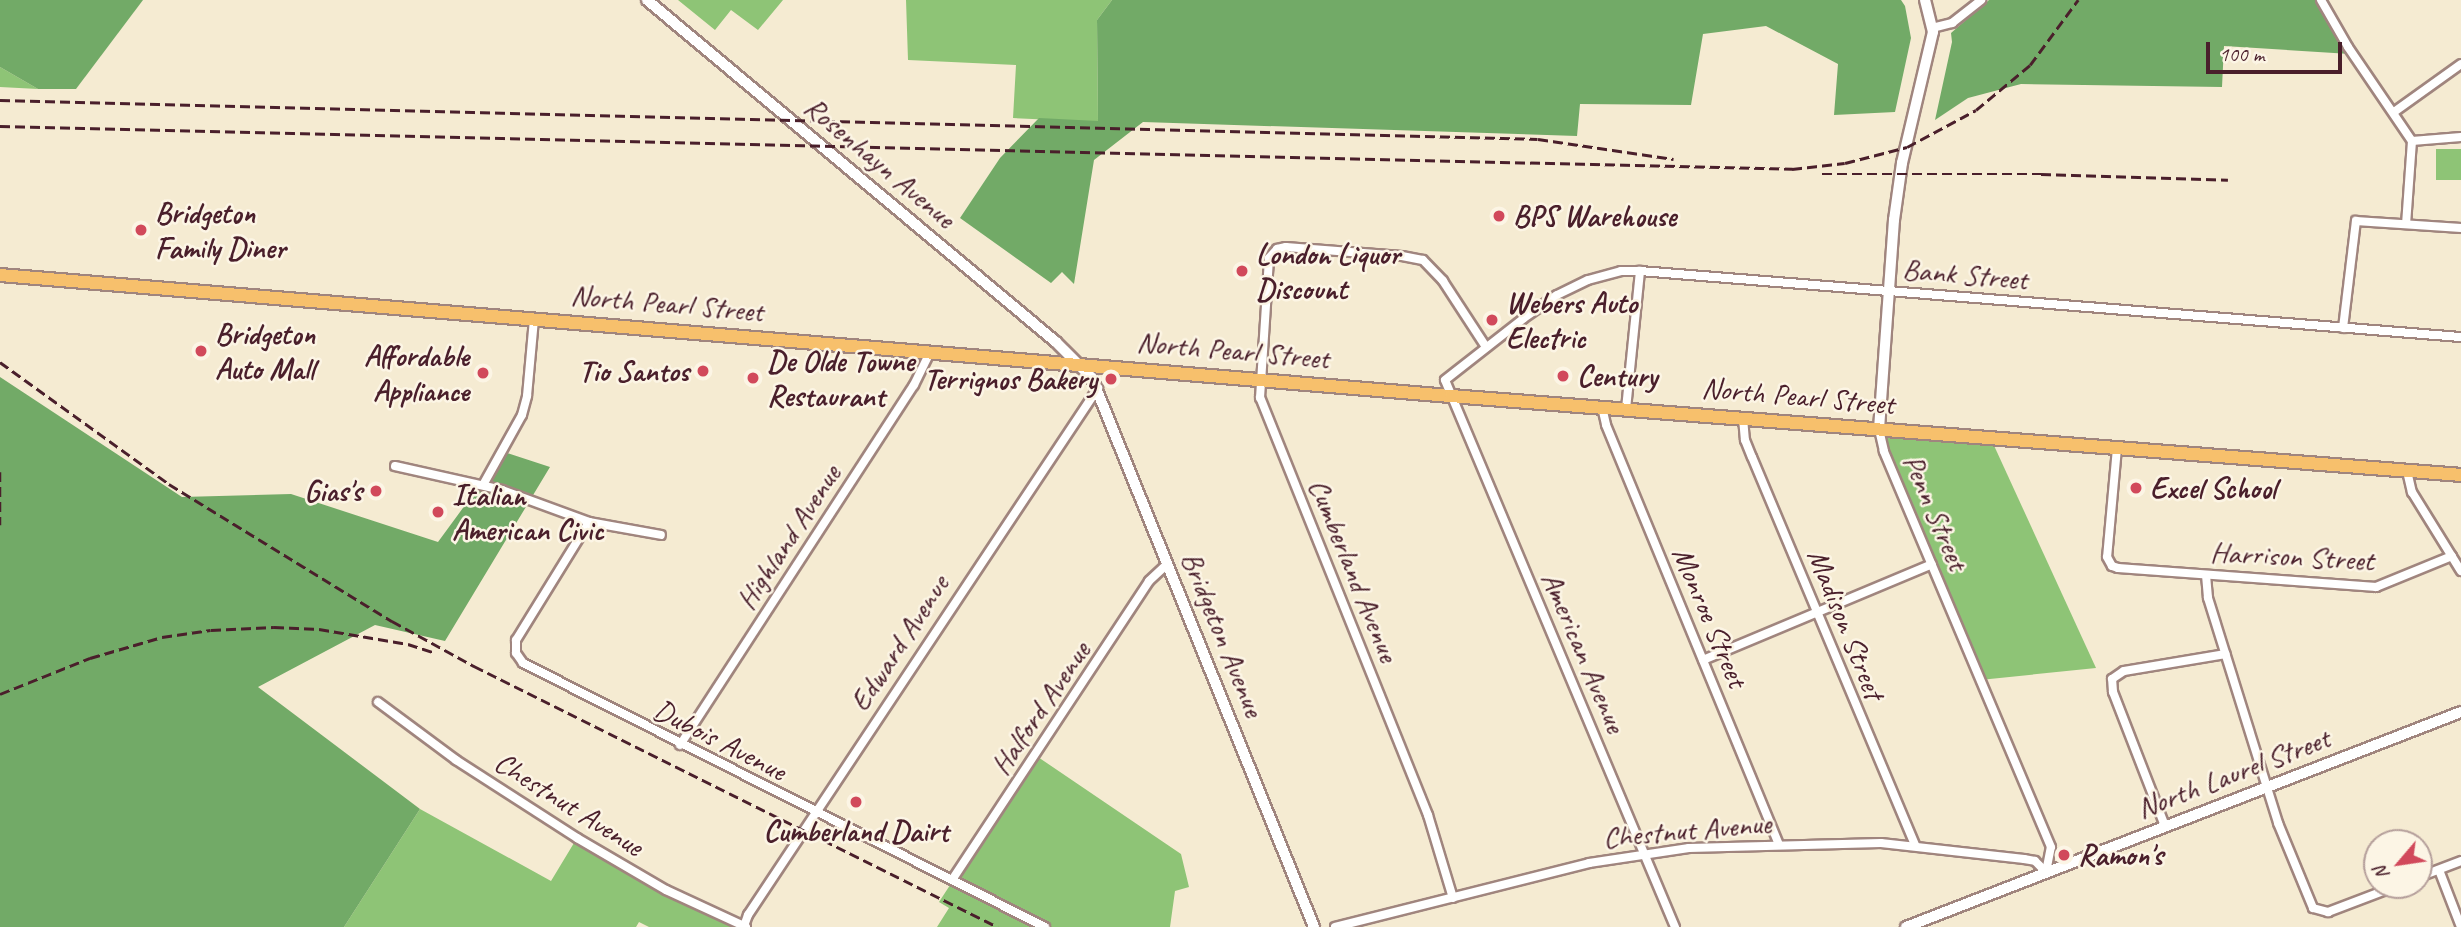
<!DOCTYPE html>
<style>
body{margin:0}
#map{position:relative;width:2461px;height:927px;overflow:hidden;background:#f5ebd2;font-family:Caveat,sans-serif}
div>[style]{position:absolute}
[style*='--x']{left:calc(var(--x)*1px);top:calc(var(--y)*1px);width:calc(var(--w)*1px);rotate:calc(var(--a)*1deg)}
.green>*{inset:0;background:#8ec476;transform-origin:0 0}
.forest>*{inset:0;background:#72aa67}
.roads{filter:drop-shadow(2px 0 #a0857e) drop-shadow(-2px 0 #a0857e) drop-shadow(0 2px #a0857e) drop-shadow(0 -2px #a0857e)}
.minor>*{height:8px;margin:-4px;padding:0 4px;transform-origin:4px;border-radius:4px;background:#fff}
.tertiary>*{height:10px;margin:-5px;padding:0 5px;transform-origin:5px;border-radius:5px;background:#fff}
.primary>*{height:12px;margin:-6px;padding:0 6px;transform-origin:6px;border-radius:6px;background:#f7c06c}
.rail>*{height:2.5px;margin-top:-1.25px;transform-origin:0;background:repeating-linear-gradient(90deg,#4a1f2b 0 10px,transparent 0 15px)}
.dots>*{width:19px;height:19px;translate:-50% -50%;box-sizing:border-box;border:4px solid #fcf5e5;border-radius:50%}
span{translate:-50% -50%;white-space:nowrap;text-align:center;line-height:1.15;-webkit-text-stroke:5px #fcf5e5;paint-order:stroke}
.street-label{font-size:30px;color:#4a1f2b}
.poi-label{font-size:30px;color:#4a1f2b;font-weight:700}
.left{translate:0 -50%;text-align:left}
.right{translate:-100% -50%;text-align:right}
.north{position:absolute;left:2363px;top:829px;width:70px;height:70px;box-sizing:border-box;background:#fcf5e5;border:2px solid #b59f9b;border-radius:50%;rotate:241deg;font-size:19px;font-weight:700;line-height:28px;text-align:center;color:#4a1f2b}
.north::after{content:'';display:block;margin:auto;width:24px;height:32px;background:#d1495b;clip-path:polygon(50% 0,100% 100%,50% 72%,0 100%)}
.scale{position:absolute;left:2206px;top:42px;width:136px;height:32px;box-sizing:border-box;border:4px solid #4a1f2b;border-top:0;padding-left:9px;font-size:21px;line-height:24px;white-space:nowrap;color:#4a1f2b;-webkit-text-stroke:5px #fcf5e5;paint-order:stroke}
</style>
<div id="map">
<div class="green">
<i style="clip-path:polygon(678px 0,783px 0,758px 30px,731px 10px,715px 30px)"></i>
<i style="clip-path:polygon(906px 0,1112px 0,1097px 20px,1098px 122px,1013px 118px,1016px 65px,908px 60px)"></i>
<i style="clip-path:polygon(0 67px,38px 89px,0 87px)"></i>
<i style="left:2461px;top:149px;width:31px;height:25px;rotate:90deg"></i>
<i style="clip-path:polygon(1879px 429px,1991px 439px,2096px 668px,1980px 680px)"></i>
<i style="clip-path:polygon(1035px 755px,1181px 854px,1189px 887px,1175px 891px,1170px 927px,937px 927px,949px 908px,939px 902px)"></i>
<i style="clip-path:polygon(420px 809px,551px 881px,577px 838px,741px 927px,649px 927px,639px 922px,636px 927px,344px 927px)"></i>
</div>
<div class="forest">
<i style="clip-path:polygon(0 0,143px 0,76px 89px,38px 89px,0 67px)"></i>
<i style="clip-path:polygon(1112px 0,1901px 0,1905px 6px,1911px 38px,1895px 112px,1834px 115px,1838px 64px,1766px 26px,1703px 34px,1691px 105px,1580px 104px,1577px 136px,1143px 122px,1094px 160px,1074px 284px,1062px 272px,1051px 283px,960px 218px,1000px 158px,1039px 118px,1098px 121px,1097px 20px)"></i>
<i style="clip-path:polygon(1989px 0,2316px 0,2350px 54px,2224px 46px,2222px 87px,2021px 84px,1968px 98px,1935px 120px,1952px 42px,1951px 33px)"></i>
<i style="clip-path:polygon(0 377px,182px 497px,291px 494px,438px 542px,504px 452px,550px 467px,445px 641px,375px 625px,258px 687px,420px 809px,344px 927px,0 927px)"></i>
</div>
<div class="roads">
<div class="minor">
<i style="--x:2321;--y:0;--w:54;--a:60.1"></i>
<i style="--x:2348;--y:47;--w:114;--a:55.8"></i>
<i style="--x:2412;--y:141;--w:83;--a:94.1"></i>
<i style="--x:1932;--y:28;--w:21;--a:-14"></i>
<i style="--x:1952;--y:23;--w:37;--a:-38"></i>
<i style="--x:2394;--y:112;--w:82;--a:-35.6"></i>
<i style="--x:2412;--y:141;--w:49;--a:-4.7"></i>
<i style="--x:2343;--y:328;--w:108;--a:-83.1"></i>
<i style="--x:2356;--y:221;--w:105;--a:3.8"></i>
<i style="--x:1602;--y:407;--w:18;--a:77"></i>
<i style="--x:1606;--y:425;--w:453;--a:67.6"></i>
<i style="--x:1626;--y:409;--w:139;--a:-84.2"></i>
<i style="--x:1743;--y:418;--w:22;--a:85"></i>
<i style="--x:1745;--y:440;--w:18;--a:68"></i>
<i style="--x:1752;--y:457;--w:421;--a:67.2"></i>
<i style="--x:2117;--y:448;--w:109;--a:95.2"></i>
<i style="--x:2107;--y:557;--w:10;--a:61"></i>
<i style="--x:2112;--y:566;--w:6;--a:18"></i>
<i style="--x:2118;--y:568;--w:259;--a:4.2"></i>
<i style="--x:2376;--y:587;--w:82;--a:-22.2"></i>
<i style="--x:395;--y:466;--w:110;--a:12.6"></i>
<i style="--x:502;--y:490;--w:93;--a:20.2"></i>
<i style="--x:589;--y:522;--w:73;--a:10.2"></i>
<i style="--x:2407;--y:471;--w:22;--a:77"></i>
<i style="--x:2412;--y:492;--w:93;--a:58.2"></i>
<i style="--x:483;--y:485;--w:80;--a:-60.9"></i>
<i style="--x:522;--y:415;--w:20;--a:-75"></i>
<i style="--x:527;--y:396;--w:77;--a:-84.8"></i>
<i style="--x:589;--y:522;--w:139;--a:121.7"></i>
<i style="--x:516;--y:640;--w:13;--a:90"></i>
<i style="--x:516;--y:653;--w:12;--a:55"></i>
<i style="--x:523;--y:663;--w:585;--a:26.83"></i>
<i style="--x:2206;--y:575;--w:23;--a:85"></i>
<i style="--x:2208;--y:598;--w:236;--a:72.7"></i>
<i style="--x:2278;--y:823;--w:92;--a:67.6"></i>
<i style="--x:2313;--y:908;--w:16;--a:15"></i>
<i style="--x:2328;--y:912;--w:76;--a:-20.8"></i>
<i style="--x:1703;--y:660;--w:248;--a:-22.7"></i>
<i style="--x:378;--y:702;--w:97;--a:36.6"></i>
<i style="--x:456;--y:760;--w:144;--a:32.8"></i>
<i style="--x:577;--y:838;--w:103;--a:30.3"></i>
<i style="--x:666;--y:890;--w:88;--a:24.8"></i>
<i style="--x:680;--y:745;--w:429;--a:-57"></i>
<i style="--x:914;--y:385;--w:37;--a:-64"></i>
<i style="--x:2165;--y:826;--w:144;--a:-111.2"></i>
<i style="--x:2113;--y:692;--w:13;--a:-94"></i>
<i style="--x:2112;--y:679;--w:14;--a:-34"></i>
<i style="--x:2124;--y:671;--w:103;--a:-9.5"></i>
<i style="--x:2439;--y:870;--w:61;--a:68.9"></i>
<i style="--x:2419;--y:877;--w:45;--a:-20.9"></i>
<i style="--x:952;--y:880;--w:358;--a:-56.6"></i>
<i style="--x:1149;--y:581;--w:25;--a:-43"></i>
<i style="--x:1453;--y:898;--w:87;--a:-106.8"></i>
<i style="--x:1428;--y:815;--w:450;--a:-111.9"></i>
<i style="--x:1260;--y:398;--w:140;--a:-86.3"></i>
<i style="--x:1269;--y:258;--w:12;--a:-48"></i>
<i style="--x:1277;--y:249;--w:9;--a:-13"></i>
<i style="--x:1286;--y:247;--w:116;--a:4.4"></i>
<i style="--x:1402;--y:256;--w:21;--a:11"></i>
<i style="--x:1423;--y:260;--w:29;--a:46"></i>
<i style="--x:1443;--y:281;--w:79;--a:56.9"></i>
<i style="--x:744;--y:926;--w:12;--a:-70"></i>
<i style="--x:748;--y:915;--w:633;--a:-56.41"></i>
<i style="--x:1335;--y:927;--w:262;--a:-14.1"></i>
<i style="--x:1589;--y:863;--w:101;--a:-8.5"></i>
<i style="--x:1689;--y:848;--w:192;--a:-1.5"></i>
<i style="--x:1881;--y:843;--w:144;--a:6.4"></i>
<i style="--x:2024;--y:859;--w:11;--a:10"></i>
<i style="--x:2035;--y:861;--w:16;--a:45"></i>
<i style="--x:2046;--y:872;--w:25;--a:-79"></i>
<i style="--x:2051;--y:847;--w:430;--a:-112.9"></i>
<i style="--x:1884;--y:451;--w:23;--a:-103"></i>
<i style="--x:1675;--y:927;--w:593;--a:-112.81"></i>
<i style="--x:1445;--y:380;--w:100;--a:-38.1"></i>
<i style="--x:1524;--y:318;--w:40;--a:-34.9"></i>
<i style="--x:1557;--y:295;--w:34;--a:-26"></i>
<i style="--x:1588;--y:280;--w:34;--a:-15"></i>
<i style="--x:1621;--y:271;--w:19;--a:0"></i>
<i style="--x:1640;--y:271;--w:824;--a:4.6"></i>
</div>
<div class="tertiary">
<i style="--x:647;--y:0;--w:533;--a:39.9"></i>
<i style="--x:1056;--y:342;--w:51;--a:45"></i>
<i style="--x:1092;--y:378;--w:592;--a:67.98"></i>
<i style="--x:1879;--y:429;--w:210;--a:-85.9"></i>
<i style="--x:1894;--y:220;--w:58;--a:-82"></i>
<i style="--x:1902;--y:163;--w:135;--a:-76.7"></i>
<i style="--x:1933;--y:32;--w:33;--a:-104"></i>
<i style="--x:1906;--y:927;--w:595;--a:-21.18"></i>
</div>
<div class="primary">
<i style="--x:0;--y:275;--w:1456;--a:4.77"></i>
<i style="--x:1451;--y:396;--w:1013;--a:4.47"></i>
</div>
</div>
<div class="rail">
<i style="--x:0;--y:100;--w:1538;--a:1.45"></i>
<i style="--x:1538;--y:139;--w:137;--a:8.4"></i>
<i style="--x:0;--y:126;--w:1793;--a:1.37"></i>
<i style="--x:1792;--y:169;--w:53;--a:-6.5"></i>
<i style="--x:1845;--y:163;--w:64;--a:-14.5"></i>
<i style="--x:1907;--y:147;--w:78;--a:-28.2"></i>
<i style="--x:1976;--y:110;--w:70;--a:-39.8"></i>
<i style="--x:2030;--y:65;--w:81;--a:-53.6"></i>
<i style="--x:1822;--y:174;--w:219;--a:0"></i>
<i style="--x:2041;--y:174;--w:187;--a:1.8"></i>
<i style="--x:0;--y:362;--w:208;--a:35.8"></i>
<i style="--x:169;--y:484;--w:262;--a:31.6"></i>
<i style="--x:392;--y:621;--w:94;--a:28.8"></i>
<i style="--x:474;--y:666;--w:585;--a:26.48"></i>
<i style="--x:0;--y:472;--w:53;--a:90"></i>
<i style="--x:0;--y:694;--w:97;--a:-21.8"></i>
<i style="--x:90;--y:658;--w:75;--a:-16.3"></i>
<i style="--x:162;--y:637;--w:49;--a:-8.1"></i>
<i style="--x:211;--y:630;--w:63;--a:-2.7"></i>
<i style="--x:274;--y:627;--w:45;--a:2.5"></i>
<i style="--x:319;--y:629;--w:90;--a:9.6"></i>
<i style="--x:408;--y:644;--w:28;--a:18"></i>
</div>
<div class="dots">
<i style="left:1499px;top:216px;background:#d1495b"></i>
<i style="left:141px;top:230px;background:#d1495b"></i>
<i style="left:1242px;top:271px;background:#d1495b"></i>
<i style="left:1492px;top:320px;background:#d1495b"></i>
<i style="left:201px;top:351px;background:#d1495b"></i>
<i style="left:703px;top:371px;background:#d1495b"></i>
<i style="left:483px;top:373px;background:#d1495b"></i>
<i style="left:1563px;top:376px;background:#d1495b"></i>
<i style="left:753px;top:378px;background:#d1495b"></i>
<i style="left:1111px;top:379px;background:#d1495b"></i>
<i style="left:2136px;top:488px;background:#d1495b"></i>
<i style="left:376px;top:491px;background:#d1495b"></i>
<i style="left:438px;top:512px;background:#d1495b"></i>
<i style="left:856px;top:802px;background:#d1495b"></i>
<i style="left:2064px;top:855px;background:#d1495b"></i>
</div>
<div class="street-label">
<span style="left:880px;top:162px;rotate:40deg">Rosenhayn Avenue</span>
<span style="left:1965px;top:274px;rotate:5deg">Bank Street</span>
<span style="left:667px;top:303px;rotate:5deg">North Pearl Street</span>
<span style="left:1233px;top:350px;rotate:5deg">North Pearl Street</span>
<span style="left:1798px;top:396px;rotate:5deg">North Pearl Street</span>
<span style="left:1936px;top:512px;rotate:67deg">Penn Street</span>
<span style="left:788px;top:537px;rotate:-57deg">Highland Avenue</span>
<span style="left:2292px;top:556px;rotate:3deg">Harrison Street</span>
<span style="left:1354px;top:570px;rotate:68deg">Cumberland Avenue</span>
<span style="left:1710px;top:617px;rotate:67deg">Monroe Street</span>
<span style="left:1846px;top:624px;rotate:68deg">Madison Street</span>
<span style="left:1223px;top:634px;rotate:68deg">Bridgeton Avenue</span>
<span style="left:899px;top:643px;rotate:-57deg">Edward Avenue</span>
<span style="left:1584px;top:652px;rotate:67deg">American Avenue</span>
<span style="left:1040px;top:708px;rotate:-56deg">Halford Avenue</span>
<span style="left:720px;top:740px;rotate:27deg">Dubois Avenue</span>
<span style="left:2233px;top:773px;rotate:-21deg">North Laurel Street</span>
<span style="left:569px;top:804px;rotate:32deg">Chestnut Avenue</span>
<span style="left:1687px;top:830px;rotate:-5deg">Chestnut Avenue</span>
</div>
<div class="poi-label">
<span class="left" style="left:155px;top:230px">Bridgeton<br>Family Diner</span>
<span class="left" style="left:1513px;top:216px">BPS Warehouse</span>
<span class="left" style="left:1256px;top:271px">London Liquor<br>Discount</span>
<span class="left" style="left:1506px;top:320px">Webers Auto<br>Electric</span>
<span class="left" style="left:215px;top:351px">Bridgeton<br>Auto Mall</span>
<span class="right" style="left:469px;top:373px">Affordable<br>Appliance</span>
<span class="left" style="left:767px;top:378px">De Olde Towne<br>Restaurant</span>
<span class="right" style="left:689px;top:371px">Tio Santos</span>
<span class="left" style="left:1577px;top:376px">Century</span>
<span class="right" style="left:1097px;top:379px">Terrignos Bakery</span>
<span class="left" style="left:2150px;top:488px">Excel School</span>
<span class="right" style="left:362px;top:491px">Gias's</span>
<span class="left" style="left:452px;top:512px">Italian<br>American Civic</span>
<span style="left:856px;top:831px">Cumberland Dairt</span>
<span class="left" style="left:2078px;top:855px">Ramon's</span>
</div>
<div class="north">N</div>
<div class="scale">100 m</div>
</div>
